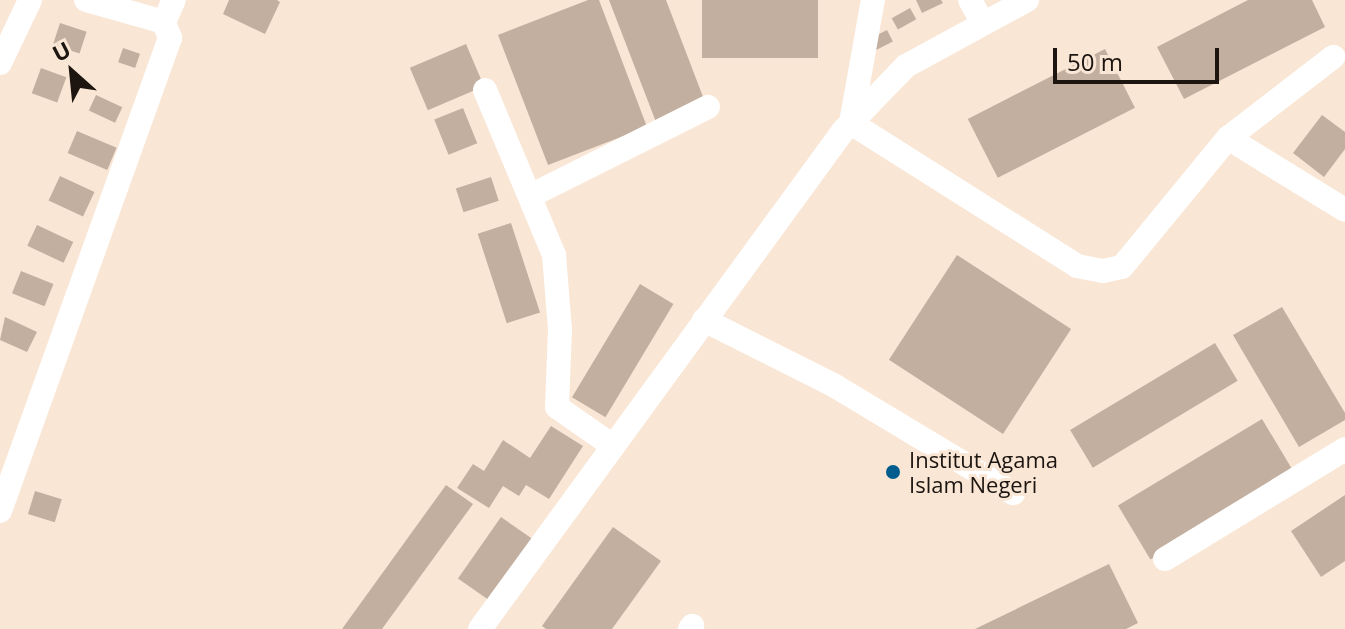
<!DOCTYPE html>
<style>
body{margin:0}
#map{position:relative;width:1345px;height:629px;overflow:hidden;background:#f9e6d5;font-family:"Open Sans",sans-serif}
div>[style]{position:absolute}
[style*='--x']{left:calc(var(--x)*1px);top:calc(var(--y)*1px);width:calc(var(--w)*1px);rotate:calc(var(--a)*1deg)}
.building>*{inset:0;background:#c2af9f;transform-origin:0 0}
.minor>*{height:24px;margin:-12px;padding:0 12px;transform-origin:12px;border-radius:12px;background:#fff}
.dots>*{width:22px;height:22px;translate:-50% -50%;box-sizing:border-box;border:4px solid #f9e6d5;border-radius:50%}
span{translate:-50% -50%;white-space:nowrap;text-align:center;line-height:1.15;-webkit-text-stroke:6px #f9e6d5;paint-order:stroke}
.poi-label{font-size:22px;color:#1c1510}
.left{translate:0 -50%;text-align:left}
.north{position:absolute;left:32px;top:32px;width:80px;height:80px;-webkit-text-stroke:6px #f9e6d5;paint-order:stroke;rotate:333deg;font-size:22px;font-weight:700;line-height:32px;text-align:center;color:#1c1510}
.north::after{content:'';display:block;margin:auto;width:28px;height:36px;background:#1c1510;clip-path:polygon(50% 0,100% 100%,50% 72%,0 100%)}
.scale{position:absolute;left:1053px;top:48px;width:166px;height:36px;box-sizing:border-box;border:4px solid #1c1510;border-top:0;padding-left:10px;font-size:24px;line-height:28px;white-space:nowrap;color:#1c1510;-webkit-text-stroke:6px #f9e6d5;paint-order:stroke}
</style>
<div id="map">
<div class="building">
<i style="clip-path:polygon(229px 0,277px 0,280px 2px,265px 34px,223px 14px)"></i>
<i style="clip-path:polygon(588px 0,599px 0,647px 127px,548px 165px,498px 35px)"></i>
<i style="clip-path:polygon(609px 0,666px 0,705px 102px,656px 122px)"></i>
<i style="left:702px;top:0;width:116px;height:58px"></i>
<i style="clip-path:polygon(916px 0,941px 0,943px 3px,922px 13px)"></i>
<i style="clip-path:polygon(1248px 0,1312px 0,1325px 27px,1184px 99px,1157px 47px)"></i>
<i style="left:910px;top:8px;width:13px;height:21px;rotate:61deg"></i>
<i style="left:60px;top:23px;width:28px;height:23px;rotate:18deg"></i>
<i style="left:887px;top:30px;width:13px;height:21px;rotate:63deg"></i>
<i style="left:466px;top:44px;width:46px;height:61px;rotate:67deg"></i>
<i style="left:123px;top:48px;width:18px;height:15px;rotate:19deg"></i>
<i style="left:1105px;top:49px;width:66px;height:154px;rotate:63deg"></i>
<i style="left:41px;top:68px;width:27px;height:27px;rotate:20deg"></i>
<i style="left:96px;top:95px;width:29px;height:17px;rotate:25deg"></i>
<i style="left:463px;top:108px;width:38px;height:31px;rotate:68deg"></i>
<i style="clip-path:polygon(1322px 115px,1345px 132px,1345px 149px,1324px 177px,1293px 153px)"></i>
<i style="left:77px;top:131px;width:43px;height:24px;rotate:23deg"></i>
<i style="left:60px;top:176px;width:38px;height:27px;rotate:25deg"></i>
<i style="left:491px;top:177px;width:25px;height:37px;rotate:72deg"></i>
<i style="left:511px;top:223px;width:94px;height:35px;rotate:72deg"></i>
<i style="left:37px;top:225px;width:40px;height:23px;rotate:25deg"></i>
<i style="left:957px;top:255px;width:136px;height:125px;rotate:33deg"></i>
<i style="left:21px;top:271px;width:35px;height:24px;rotate:22deg"></i>
<i style="left:640px;top:284px;width:39px;height:132px;rotate:31deg"></i>
<i style="clip-path:polygon(1282px 307px,1345px 413px,1345px 420px,1299px 447px,1233px 335px)"></i>
<i style="clip-path:polygon(5px 317px,37px 332px,27px 352px,0 340px)"></i>
<i style="left:1215px;top:343px;width:44px;height:169px;rotate:59deg"></i>
<i style="left:1262px;top:419px;width:63px;height:168px;rotate:59deg"></i>
<i style="clip-path:polygon(551px 426px,583px 446px,549px 499px,526px 485px,519px 496px,503px 486px,489px 508px,457px 488px,473px 464px,484px 471px,503px 440px,530px 458px)"></i>
<i style="clip-path:polygon(446px 485px,473px 504px,382px 629px,342px 629px)"></i>
<i style="left:35px;top:491px;width:28px;height:24px;rotate:17deg"></i>
<i style="clip-path:polygon(1345px 495px,1345px 561px,1321px 577px,1291px 531px)"></i>
<i style="left:501px;top:517px;width:38px;height:75px;rotate:35deg"></i>
<i style="clip-path:polygon(613px 527px,661px 561px,612px 629px,546px 629px,542px 626px)"></i>
<i style="clip-path:polygon(1109px 564px,1138px 623px,1126px 629px,975px 629px)"></i>
</div>
<div class="minor">
<i style="--x:970;--y:0;--w:26;--a:61"></i>
<i style="--x:164;--y:22;--w:24;--a:-66"></i>
<i style="--x:0;--y:63;--w:70;--a:-64.5"></i>
<i style="--x:485;--y:90;--w:179;--a:67.3"></i>
<i style="--x:554;--y:255;--w:74;--a:85.4"></i>
<i style="--x:560;--y:329;--w:78;--a:92.2"></i>
<i style="--x:557;--y:407;--w:68;--a:34.9"></i>
<i style="--x:851;--y:123;--w:267;--a:32.3"></i>
<i style="--x:1077;--y:266;--w:26;--a:11"></i>
<i style="--x:1103;--y:271;--w:19;--a:-12"></i>
<i style="--x:1122;--y:267;--w:167;--a:-50.6"></i>
<i style="--x:1228;--y:138;--w:133;--a:-37.6"></i>
<i style="--x:851;--y:123;--w:125;--a:-79.9"></i>
<i style="--x:1228;--y:138;--w:137;--a:31.6"></i>
<i style="--x:530;--y:196;--w:199;--a:-26.6"></i>
<i style="--x:704;--y:320;--w:147;--a:26.7"></i>
<i style="--x:835;--y:386;--w:208;--a:31"></i>
<i style="--x:0;--y:511;--w:503;--a:-70.23"></i>
<i style="--x:170;--y:38;--w:17;--a:-111"></i>
<i style="--x:164;--y:22;--w:81;--a:-164.2"></i>
<i style="--x:1165;--y:559;--w:211;--a:-31.4"></i>
<i style="--x:480;--y:629;--w:616;--a:-53.91"></i>
<i style="--x:843;--y:131;--w:91;--a:-45.9"></i>
<i style="--x:906;--y:66;--w:138;--a:-28.6"></i>
<i style="--x:690;--y:629;--w:4;--a:-56"></i>
</div>
<div class="dots">
<i style="left:893px;top:472px;background:#015d8e"></i>
</div>
<div class="poi-label">
<span class="left" style="left:909px;top:472px">Institut Agama<br>Islam Negeri</span>
</div>
<div class="north">U</div>
<div class="scale">50 m</div>
</div>
